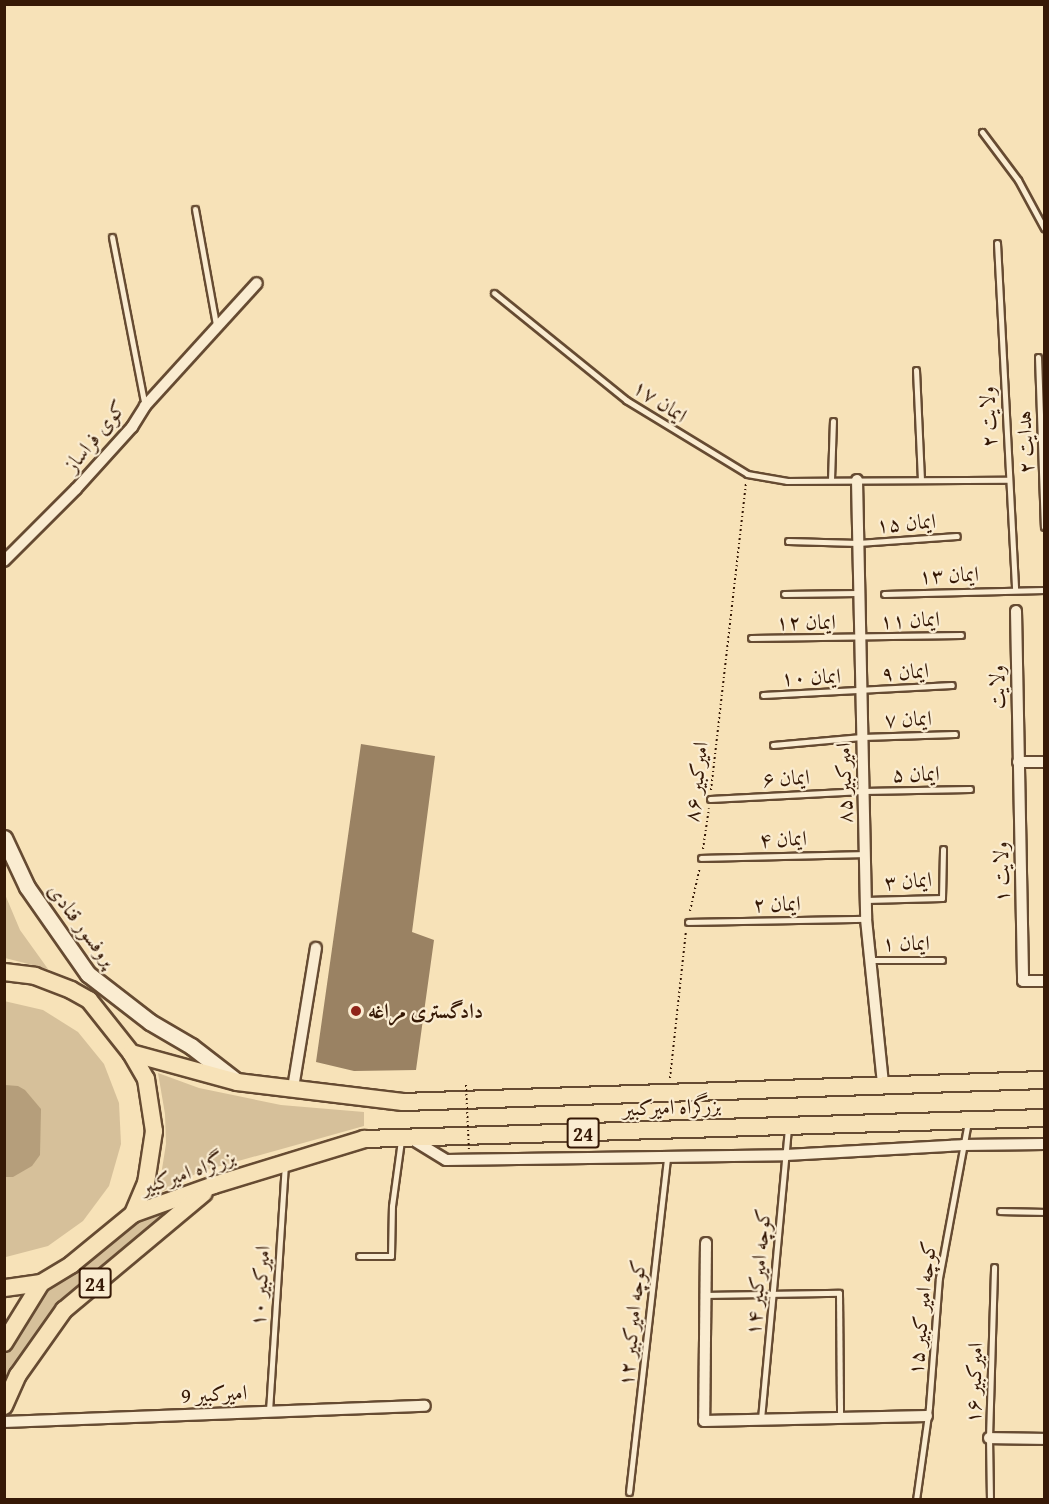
<!DOCTYPE html>
<meta charset="utf-8">
<style>
body{margin:0}
#map{position:relative;width:1049px;height:1504px;overflow:hidden;background:#f7e2b8;font-family:"Gentium Book Plus",Amiri,serif}
div>[style]{position:absolute}
[style*='--x']{left:calc(var(--x)*1px);top:calc(var(--y)*1px);width:calc(var(--w)*1px);rotate:calc(var(--a)*1deg)}
.green>*{inset:0;background:#d6c09a}
.water>*{inset:0;background:#b59e7b}
.building>*{inset:0;background:#9a8263}
.path>*{height:2px;margin-top:-1px;transform-origin:0;background:repeating-linear-gradient(90deg,#361906 0 1.5px,transparent 0 4.5px)}
.roads{filter:drop-shadow(2px 0 #664b32) drop-shadow(-2px 0 #664b32) drop-shadow(0 2px #664b32) drop-shadow(0 -2px #664b32)}
.service>*{height:5px;margin:-2.5px;padding:0 2.5px;transform-origin:2.5px;border-radius:2.5px;background:#faecd1}
.minor>*{height:10px;margin:-5px;padding:0 5px;transform-origin:5px;border-radius:5px;background:#faecd1}
.secondary>*{height:15px;margin:-7.5px;padding:0 7.5px;transform-origin:7.5px;border-radius:7.5px;background:#faecd1}
.primary>*{height:16px;margin:-8px;padding:0 8px;transform-origin:8px;border-radius:8px;background:#f7e2b8}
.path-bridge>*{height:2px;margin-top:-1px;transform-origin:0;background:repeating-linear-gradient(90deg,#361906 0 1.5px,transparent 0 4.5px)}
.dots>*{width:16px;height:16px;translate:-50% -50%;box-sizing:border-box;border:3px solid #faecd1;border-radius:50%}
span{translate:-50% -50%;white-space:nowrap;text-align:center;line-height:1.15;-webkit-text-stroke:4.5px #faecd1;paint-order:stroke}
.shield-label span{padding:2px 4px;background:#faecd1;border:2px solid;border-radius:4px;-webkit-text-stroke-width:0}
.shield-label{font-size:20px;color:#361906;font-weight:700}
.street-label{font-size:21px;color:#361906}
.poi-label{font-size:21px;color:#361906;font-weight:700}
.left{translate:0 -50%;text-align:left}
.frame{position:absolute;inset:0;border:6px solid #361906;pointer-events:none}
</style>
<div id="map">
<div class="green">
<i style="clip-path:polygon(4px 892px,20px 930px,48px 969px,5px 958px)"></i>
<i style="clip-path:polygon(4px 1001px,43px 1010px,78px 1032px,104px 1064px,119px 1103px,121px 1144px,109px 1186px,83px 1221px,48px 1246px,6px 1257px)"></i>
<i style="clip-path:polygon(158px 1073px,199px 1088px,281px 1105px,364px 1112px,364px 1126px,199px 1172px,158px 1194px,166px 1144px,165px 1114px)"></i>
<i style="clip-path:polygon(214px 1185px,78px 1296px,5px 1406px,5px 1343px,41px 1283px,133px 1214px)"></i>
</div>
<div class="water">
<i style="clip-path:polygon(5px 1085px,18px 1086px,25px 1090px,41px 1109px,40px 1155px,32px 1166px,13px 1177px,5px 1177px)"></i>
</div>
<div class="building">
<i style="clip-path:polygon(361px 744px,435px 756px,412px 932px,434px 940px,416px 1070px,354px 1071px,316px 1062px)"></i>
</div>
<div class="path">
<i style="--x:711;--y:790;--w:309;--a:-83.5"></i>
<i style="--x:703;--y:849;--w:41;--a:-81.7"></i>
<i style="--x:690;--y:911;--w:45;--a:-77.2"></i>
<i style="--x:670;--y:1078;--w:148;--a:-83.8"></i>
</div>
<div class="roads">
<div class="service">
<i style="--x:982;--y:132;--w:60;--a:53.1"></i>
<i style="--x:1018;--y:180;--w:55;--a:61.6"></i>
<i style="--x:195;--y:209;--w:118;--a:79.7"></i>
<i style="--x:112;--y:237;--w:172;--a:79"></i>
<i style="--x:997;--y:243;--w:347;--a:87"></i>
<i style="--x:494;--y:293;--w:170;--a:39"></i>
<i style="--x:626;--y:400;--w:142;--a:31.4"></i>
<i style="--x:747;--y:474;--w:41;--a:9.9"></i>
<i style="--x:787;--y:481;--w:220;--a:-0.3"></i>
<i style="--x:1038;--y:357;--w:170;--a:88"></i>
<i style="--x:916;--y:370;--w:110;--a:87.4"></i>
<i style="--x:831;--y:480;--w:59;--a:-88.1"></i>
<i style="--x:788;--y:541;--w:70;--a:1.6"></i>
<i style="--x:858;--y:543;--w:99;--a:-4"></i>
<i style="--x:784;--y:594;--w:74;--a:-0.8"></i>
<i style="--x:884;--y:594;--w:160;--a:-1.4"></i>
<i style="--x:751;--y:638;--w:210;--a:-0.8"></i>
<i style="--x:763;--y:695;--w:189;--a:-3"></i>
<i style="--x:773;--y:745;--w:89;--a:-5.1"></i>
<i style="--x:862;--y:737;--w:93;--a:-1.8"></i>
<i style="--x:710;--y:799;--w:153;--a:-3"></i>
<i style="--x:863;--y:791;--w:107;--a:-1.1"></i>
<i style="--x:701;--y:858;--w:164;--a:-1.4"></i>
<i style="--x:866;--y:900;--w:76;--a:-1.5"></i>
<i style="--x:942;--y:898;--w:49;--a:-88.8"></i>
<i style="--x:688;--y:922;--w:178;--a:-1"></i>
<i style="--x:870;--y:960;--w:72;--a:0"></i>
<i style="--x:1000;--y:1211;--w:44;--a:1.3"></i>
<i style="--x:359;--y:1256;--w:32;--a:0"></i>
<i style="--x:391;--y:1256;--w:50;--a:-88.9"></i>
<i style="--x:392;--y:1206;--w:67;--a:-82.2"></i>
<i style="--x:706;--y:1295;--w:133;--a:-0.9"></i>
<i style="--x:839;--y:1293;--w:125;--a:89.5"></i>
<i style="--x:269;--y:1411;--w:246;--a:-86.3"></i>
<i style="--x:761;--y:1419;--w:290;--a:-84.7"></i>
<i style="--x:629;--y:1492;--w:337;--a:-83.5"></i>
<i style="--x:916;--y:1500;--w:94;--a:-82"></i>
<i style="--x:929;--y:1407;--w:129;--a:-85.6"></i>
<i style="--x:939;--y:1278;--w:159;--a:-79.5"></i>
<i style="--x:990;--y:1500;--w:62;--a:-90.9"></i>
<i style="--x:989;--y:1438;--w:171;--a:-88.3"></i>
</div>
<div class="minor">
<i style="--x:857;--y:480;--w:439;--a:88.8"></i>
<i style="--x:866;--y:919;--w:166;--a:84.1"></i>
<i style="--x:4;--y:561;--w:102;--a:-45"></i>
<i style="--x:76;--y:489;--w:84;--a:-47.9"></i>
<i style="--x:132;--y:427;--w:25;--a:-58"></i>
<i style="--x:145;--y:406;--w:166;--a:-47.7"></i>
<i style="--x:1016;--y:611;--w:370;--a:88.9"></i>
<i style="--x:1023;--y:981;--w:21;--a:0"></i>
<i style="--x:1018;--y:762;--w:26;--a:0"></i>
<i style="--x:293;--y:1088;--w:142;--a:-80.7"></i>
<i style="--x:410;--y:1138;--w:42;--a:31.4"></i>
<i style="--x:446;--y:1160;--w:340;--a:-0.8"></i>
<i style="--x:786;--y:1155;--w:177;--a:-3.2"></i>
<i style="--x:963;--y:1145;--w:81;--a:-0.7"></i>
<i style="--x:706;--y:1243;--w:178;--a:90.6"></i>
<i style="--x:704;--y:1421;--w:223;--a:-1.3"></i>
<i style="--x:4;--y:1422;--w:421;--a:-2.2"></i>
<i style="--x:989;--y:1438;--w:55;--a:1"></i>
</div>
<div class="secondary">
<i style="--x:4;--y:838;--w:54;--a:64.9"></i>
<i style="--x:27;--y:887;--w:106;--a:55"></i>
<i style="--x:88;--y:974;--w:78;--a:37.7"></i>
<i style="--x:150;--y:1022;--w:48;--a:30.3"></i>
<i style="--x:191;--y:1046;--w:56;--a:37.7"></i>
</div>
<div class="primary">
<i style="--x:4;--y:972;--w:31;--a:7"></i>
<i style="--x:35;--y:976;--w:39;--a:21"></i>
<i style="--x:71;--y:990;--w:21;--a:29"></i>
<i style="--x:89;--y:1000;--w:68;--a:51.6"></i>
<i style="--x:131;--y:1053;--w:30;--a:60"></i>
<i style="--x:146;--y:1079;--w:53;--a:81.3"></i>
<i style="--x:154;--y:1131;--w:53;--a:98.7"></i>
<i style="--x:146;--y:1183;--w:34;--a:113"></i>
<i style="--x:133;--y:1214;--w:80;--a:140.6"></i>
<i style="--x:71;--y:1265;--w:35;--a:149"></i>
<i style="--x:41;--y:1283;--w:37;--a:172"></i>
<i style="--x:131;--y:1053;--w:110;--a:15.3"></i>
<i style="--x:237;--y:1082;--w:167;--a:6.9"></i>
<i style="--x:403;--y:1102;--w:641;--a:-1.97"></i>
<i style="--x:133;--y:1214;--w:86;--a:-19.7"></i>
<i style="--x:214;--y:1185;--w:157;--a:-17"></i>
<i style="--x:364;--y:1139;--w:680;--a:-1.77"></i>
<i style="--x:4;--y:1343;--w:70;--a:-58.3"></i>
<i style="--x:4;--y:1406;--w:34;--a:-66"></i>
<i style="--x:18;--y:1375;--w:80;--a:-54.7"></i>
<i style="--x:64;--y:1310;--w:182;--a:-39.9"></i>
</div>
</div>
<div class="path-bridge">
<i style="--x:466;--y:1085;--w:67;--a:87.4"></i>
</div>
<div class="dots">
<i style="left:356px;top:1011px;background:#8f2418"></i>
</div>
<div class="shield-label">
<span style="left:583px;top:1133px">24</span>
<span style="left:95px;top:1283px">24</span>
</div>
<div class="street-label">
<span style="left:660px;top:401px;rotate:34deg">ایمان ۱۷</span>
<span style="left:988px;top:417px;rotate:-92deg">ولایت ۲</span>
<span style="left:95px;top:436px;rotate:-51deg">کوی فراساز</span>
<span style="left:1025px;top:442px;rotate:-92deg">هدایت ۲</span>
<span style="left:906px;top:523px;rotate:-4deg">ایمان ۱۵</span>
<span style="left:949px;top:575px;rotate:-2deg">ایمان ۱۳</span>
<span style="left:910px;top:620px;rotate:-2deg">ایمان ۱۱</span>
<span style="left:806px;top:622px">ایمان ۱۲</span>
<span style="left:905px;top:672px;rotate:-4deg">ایمان ۹</span>
<span style="left:811px;top:677px;rotate:-2deg">ایمان ۱۰</span>
<span style="left:997px;top:687px;rotate:-91deg">ولایت</span>
<span style="left:908px;top:719px;rotate:-2deg">ایمان ۷</span>
<span style="left:916px;top:774px;rotate:-1deg">ایمان ۵</span>
<span style="left:786px;top:778px;rotate:-3deg">ایمان ۶</span>
<span style="left:696px;top:782px;rotate:-83deg">امیرکبیر ۸۶</span>
<span style="left:844px;top:783px;rotate:-91deg">امیرکبیر ۸۵</span>
<span style="left:783px;top:839px;rotate:-2deg">ایمان ۴</span>
<span style="left:1001px;top:872px;rotate:-91deg">ولایت ۱</span>
<span style="left:908px;top:881px;rotate:-4deg">ایمان ۳</span>
<span style="left:777px;top:904px;rotate:-1deg">ایمان ۲</span>
<span style="left:82px;top:925px;rotate:53deg">پروفسور قنادی</span>
<span style="left:906px;top:943px">ایمان ۱</span>
<span style="left:672px;top:1107px;rotate:-2deg">بزرگراه امیرکبیر</span>
<span style="left:188px;top:1172px;rotate:-19deg">بزرگراه امیرکبیر</span>
<span style="left:758px;top:1272px;rotate:-85deg">کوچه امیرکبیر ۱۴</span>
<span style="left:260px;top:1286px;rotate:-86deg">امیرکبیر ۱۰</span>
<span style="left:922px;top:1308px;rotate:-84deg">کوچه امیر کبیر ۱۵</span>
<span style="left:632px;top:1323px;rotate:-84deg">کوچه امیرکبیر ۱۲</span>
<span style="left:974px;top:1383px;rotate:-88deg">امیرکبیر ۱۶</span>
<span style="left:214px;top:1394px;rotate:-3deg">امیرکبیر 9</span>
</div>
<div class="poi-label">
<span class="left" style="left:368px;top:1011px">دادگستری مراغه</span>
</div>
<div class="frame"></div>
</div>
